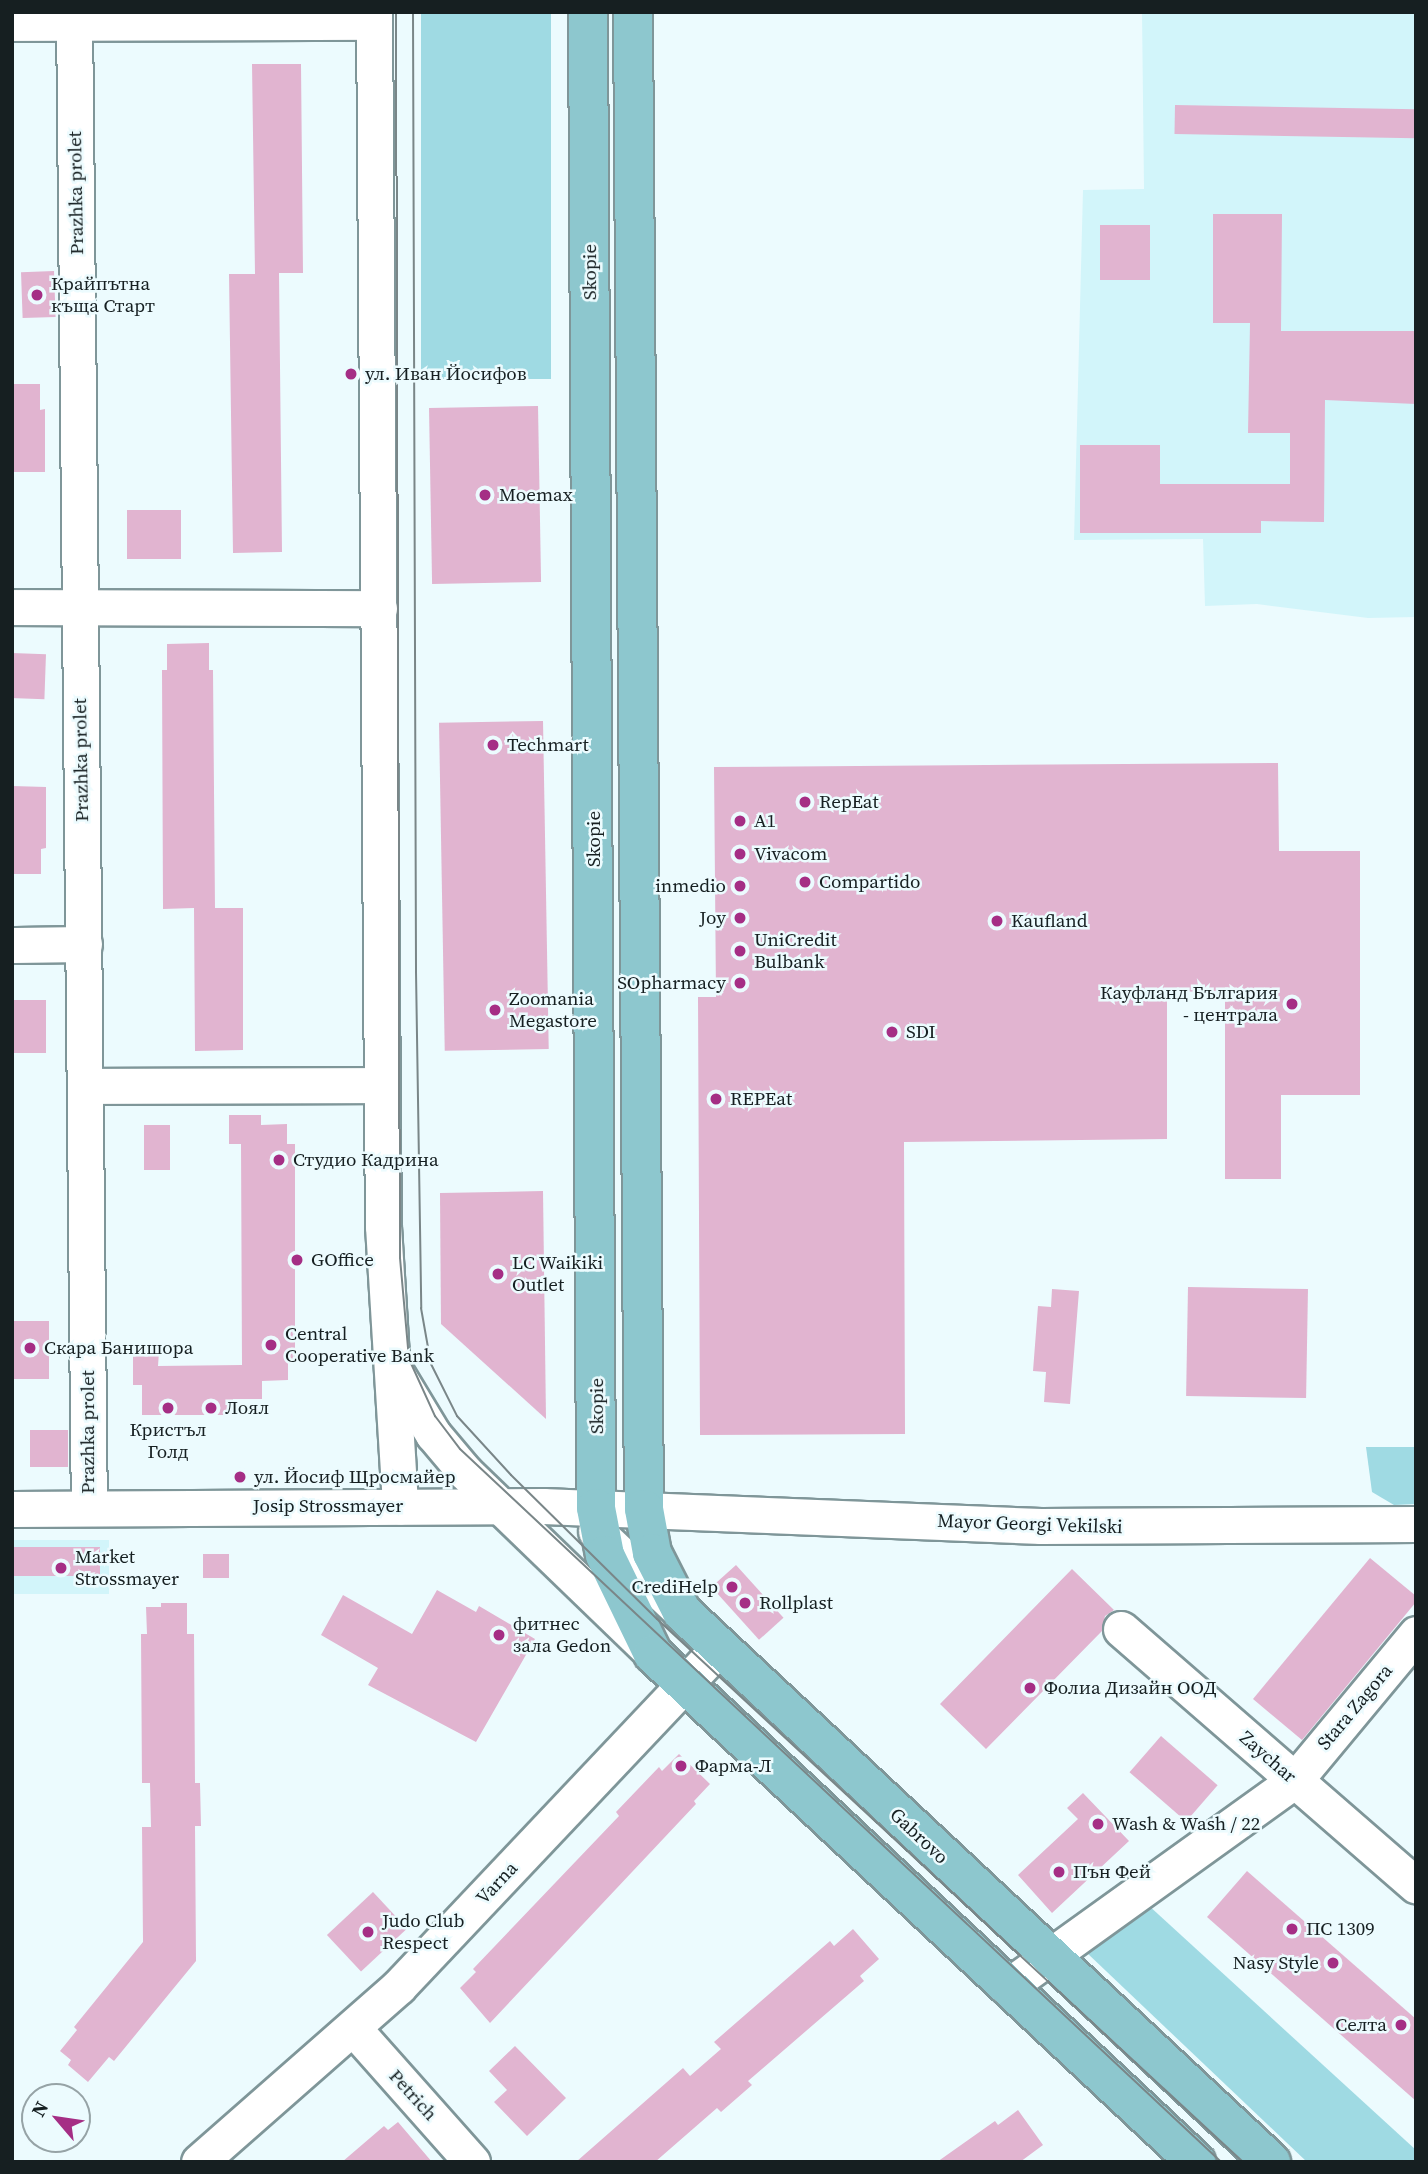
<!DOCTYPE html>
<meta charset="utf-8">
<style>
body{margin:0}
#map{position:relative;width:1428px;height:2174px;overflow:hidden;background:#ecfbfe;font-family:"Source Serif 4",serif}
div>[style]{position:absolute}
[style*='--x']{left:calc(var(--x)*1px);top:calc(var(--y)*1px);width:calc(var(--w)*1px);rotate:calc(var(--a)*1deg)}
.built>*{inset:0;background:#d2f5fa;transform-origin:0 0}
.green>*{inset:0;background:#9fdae3;transform-origin:0 0}
.building>*{inset:0;background:#e1b4d0;transform-origin:0 0}
.roads{filter:drop-shadow(2px 0 #7f9699) drop-shadow(-2px 0 #7f9699) drop-shadow(0 2px #7f9699) drop-shadow(0 -2px #7f9699)}
.minor>*{height:35px;margin:-17.5px;padding:0 17.5px;transform-origin:17.5px;border-radius:17.5px;background:#fff}
.major>*{height:38px;margin:-19px;padding:0 19px;transform-origin:19px;border-radius:19px;background:#8dc7ce}
.tram>*{height:2px;margin:-1px;padding:0 1px;transform-origin:1px;border-radius:1px;background:#7a8688}
.dots>*{width:19px;height:19px;translate:-50% -50%;box-sizing:border-box;border:4px solid #ecfbfe;border-radius:50%}
span{translate:-50% -50%;white-space:nowrap;text-align:center;line-height:1.15;-webkit-text-stroke:5px #ecfbfe;paint-order:stroke}
.street-label{font-size:19px;color:#161f21}
.poi-label{font-size:19px;color:#161f21}
.left{translate:0 -50%;text-align:left}
.right{translate:-100% -50%;text-align:right}
.frame{position:absolute;inset:0;border:14px solid #161f21;pointer-events:none}
.north{position:absolute;left:21px;top:2083px;width:70px;height:70px;box-sizing:border-box;background:#ecfbfe;border:2px solid #96a3a6;border-radius:50%;rotate:299deg;font-size:19px;font-weight:700;line-height:28px;text-align:center;color:#161f21}
.north::after{content:'';display:block;margin:auto;width:24px;height:32px;background:#a52e85;clip-path:polygon(50% 0,100% 100%,50% 72%,0 100%)}
</style>
<div id="map">
<div class="built">
<i style="clip-path:polygon(1142px 12px,1416px 12px,1416px 617px,1368px 618px,1257px 604px,1205px 606px,1203px 539px,1074px 540px,1083px 190px,1144px 189px)"></i>
<i style="left:109px;top:1540px;width:54px;height:97px;rotate:90deg"></i>
</div>
<div class="green">
<i style="left:421px;top:12px;width:130px;height:367px"></i>
<i style="clip-path:polygon(1366px 1447px,1416px 1447px,1416px 1504px,1394px 1505px,1372px 1492px)"></i>
<i style="clip-path:polygon(1147px 1904px,1416px 2150px,1416px 2162px,1307px 2162px,1086px 1952px)"></i>
</div>
<div class="building">
<i style="clip-path:polygon(252px 64px,301px 64px,303px 273px,279px 273px,282px 552px,233px 553px,229px 274px,255px 274px)"></i>
<i style="left:1175px;top:105px;width:241px;height:29px;rotate:1deg"></i>
<i style="clip-path:polygon(1213px 214px,1282px 214px,1281px 331px,1416px 331px,1416px 404px,1325px 400px,1324px 522px,1261px 521px,1261px 533px,1080px 533px,1080px 445px,1160px 445px,1160px 484px,1290px 484px,1290px 433px,1248px 433px,1250px 323px,1213px 323px)"></i>
<i style="left:1100px;top:225px;width:50px;height:55px"></i>
<i style="left:54px;top:271px;width:46px;height:33px;rotate:88deg"></i>
<i style="clip-path:polygon(12px 384px,40px 384px,40px 410px,45px 409px,45px 472px,12px 472px)"></i>
<i style="left:538px;top:406px;width:176px;height:109px;rotate:89deg"></i>
<i style="left:127px;top:510px;width:54px;height:49px"></i>
<i style="clip-path:polygon(209px 643px,209px 670px,213px 670px,215px 908px,243px 908px,243px 1050px,195px 1051px,194px 908px,163px 909px,162px 670px,167px 670px,167px 644px)"></i>
<i style="left:12px;top:653px;width:34px;height:45px;rotate:2deg"></i>
<i style="left:543px;top:721px;width:328px;height:104px;rotate:89deg"></i>
<i style="clip-path:polygon(1278px 763px,1279px 851px,1360px 851px,1360px 1095px,1281px 1095px,1281px 1179px,1225px 1179px,1225px 991px,1167px 992px,1167px 1139px,904px 1142px,905px 1434px,700px 1435px,698px 997px,716px 997px,714px 767px)"></i>
<i style="clip-path:polygon(12px 786px,46px 787px,46px 848px,41px 849px,41px 874px,12px 874px)"></i>
<i style="left:46px;top:1000px;width:53px;height:34px;rotate:90deg"></i>
<i style="clip-path:polygon(229px 1115px,261px 1115px,261px 1125px,287px 1124px,287px 1144px,295px 1144px,295px 1362px,288px 1362px,288px 1380px,262px 1381px,262px 1399px,233px 1399px,233px 1415px,142px 1415px,142px 1385px,133px 1385px,133px 1353px,159px 1352px,158px 1366px,242px 1365px,241px 1144px,229px 1144px)"></i>
<i style="left:144px;top:1125px;width:26px;height:45px"></i>
<i style="clip-path:polygon(543px 1191px,546px 1419px,441px 1324px,440px 1193px)"></i>
<i style="left:1188px;top:1287px;width:120px;height:109px;rotate:1deg"></i>
<i style="clip-path:polygon(1052px 1289px,1079px 1291px,1070px 1404px,1044px 1402px,1046px 1372px,1033px 1371px,1038px 1306px,1051px 1307px)"></i>
<i style="left:12px;top:1321px;width:37px;height:58px"></i>
<i style="left:68px;top:1430px;width:37px;height:38px;rotate:90deg"></i>
<i style="left:100px;top:1547px;width:29px;height:88px;rotate:90deg"></i>
<i style="left:229px;top:1554px;width:24px;height:26px;rotate:90deg"></i>
<i style="clip-path:polygon(1370px 1558px,1416px 1596px,1416px 1602px,1302px 1740px,1253px 1699px)"></i>
<i style="left:736px;top:1565px;width:71px;height:33px;rotate:48deg"></i>
<i style="clip-path:polygon(1072px 1569px,1114px 1610px,1105px 1616px,1102px 1631px,986px 1749px,940px 1704px)"></i>
<i style="clip-path:polygon(437px 1590px,476px 1612px,479px 1606px,535px 1639px,476px 1742px,368px 1685px,378px 1668px,321px 1635px,343px 1595px,412px 1634px)"></i>
<i style="clip-path:polygon(161px 1603px,187px 1603px,187px 1634px,194px 1634px,195px 1783px,200px 1783px,201px 1826px,195px 1826px,196px 1961px,114px 2061px,109px 2057px,88px 2082px,68px 2065px,71px 2060px,60px 2051px,77px 2030px,74px 2027px,143px 1942px,142px 1827px,151px 1827px,150px 1783px,142px 1783px,141px 1634px,147px 1634px,146px 1607px,161px 1607px)"></i>
<i style="left:1161px;top:1736px;width:75px;height:48px;rotate:41deg"></i>
<i style="clip-path:polygon(679px 1754px,710px 1784px,694px 1801px,696px 1804px,490px 2023px,460px 1988px,476px 1972px,473px 1969px,619px 1816px,616px 1812px,659px 1767px,662px 1771px)"></i>
<i style="clip-path:polygon(1083px 1793px,1129px 1841px,1052px 1913px,1018px 1875px,1078px 1819px,1067px 1808px)"></i>
<i style="clip-path:polygon(1247px 1871px,1416px 2019px,1416px 2101px,1207px 1917px)"></i>
<i style="left:373px;top:1892px;width:50px;height:63px;rotate:47deg"></i>
<i style="clip-path:polygon(853px 1929px,879px 1959px,860px 1976px,864px 1981px,748px 2081px,752px 2085px,721px 2112px,717px 2108px,655px 2162px,576px 2162px,683px 2068px,690px 2076px,721px 2049px,714px 2042px,830px 1941px,834px 1946px)"></i>
<i style="clip-path:polygon(515px 2046px,566px 2098px,527px 2136px,494px 2102px,507px 2090px,489px 2071px)"></i>
<i style="clip-path:polygon(1018px 2110px,1043px 2145px,1020px 2162px,937px 2162px,995px 2121px,998px 2125px)"></i>
<i style="clip-path:polygon(398px 2122px,432px 2162px,342px 2162px,384px 2126px,388px 2130px)"></i>
</div>
<div class="roads">
<div class="minor">
<i style="--x:74;--y:12;--w:1496;--a:89.43"></i>
<i style="--x:374;--y:12;--w:1214;--a:89.58"></i>
<i style="--x:383;--y:1226;--w:281;--a:86.5"></i>
<i style="--x:12;--y:23;--w:362;--a:-0.2"></i>
<i style="--x:12;--y:607;--w:367;--a:0.2"></i>
<i style="--x:12;--y:945;--w:72;--a:-0.8"></i>
<i style="--x:85;--y:1086;--w:296;--a:-0.2"></i>
<i style="--x:395;--y:1371;--w:74;--a:58.9"></i>
<i style="--x:433;--y:1434;--w:50;--a:49.9"></i>
<i style="--x:465;--y:1472;--w:255;--a:44"></i>
<i style="--x:12;--y:1509;--w:531;--a:-0.32"></i>
<i style="--x:543;--y:1506;--w:498;--a:2.3"></i>
<i style="--x:1041;--y:1526;--w:375;--a:-0.3"></i>
<i style="--x:596;--y:1531;--w:108;--a:43.5"></i>
<i style="--x:1121;--y:1629;--w:391;--a:41"></i>
<i style="--x:1007;--y:1987;--w:355;--a:-35.7"></i>
<i style="--x:1295;--y:1780;--w:190;--a:-50.3"></i>
<i style="--x:354;--y:2029;--w:178;--a:48.4"></i>
<i style="--x:199;--y:2162;--w:266;--a:-41.3"></i>
<i style="--x:399;--y:1986;--w:465;--a:-46.6"></i>
</div>
<div class="major">
<i style="--x:588;--y:12;--w:1496;--a:89.69"></i>
<i style="--x:596;--y:1508;--w:48;--a:79.2"></i>
<i style="--x:605;--y:1555;--w:110;--a:64.1"></i>
<i style="--x:653;--y:1654;--w:744;--a:43.09"></i>
<i style="--x:633;--y:12;--w:1497;--a:89.58"></i>
<i style="--x:644;--y:1509;--w:45;--a:79.7"></i>
<i style="--x:652;--y:1553;--w:66;--a:63"></i>
<i style="--x:682;--y:1612;--w:806;--a:43.04"></i>
</div>
</div>
<div class="tram">
<i style="--x:396;--y:12;--w:1246;--a:89.82"></i>
<i style="--x:400;--y:1258;--w:101;--a:84.9"></i>
<i style="--x:409;--y:1359;--w:63;--a:65.5"></i>
<i style="--x:435;--y:1416;--w:41;--a:52.9"></i>
<i style="--x:460;--y:1449;--w:1043;--a:43.13"></i>
<i style="--x:413;--y:12;--w:960;--a:89.82"></i>
<i style="--x:416;--y:972;--w:336;--a:89.1"></i>
<i style="--x:421;--y:1308;--w:57;--a:79.9"></i>
<i style="--x:431;--y:1364;--w:58;--a:63.4"></i>
<i style="--x:457;--y:1416;--w:80;--a:47.5"></i>
<i style="--x:511;--y:1475;--w:205;--a:44.6"></i>
<i style="--x:657;--y:1619;--w:799;--a:42.82"></i>
</div>
<div class="dots">
<i style="left:37px;top:295px;background:#a52e85"></i>
<i style="left:351px;top:374px;background:#a52e85"></i>
<i style="left:485px;top:495px;background:#a52e85"></i>
<i style="left:493px;top:745px;background:#a52e85"></i>
<i style="left:805px;top:802px;background:#a52e85"></i>
<i style="left:740px;top:821px;background:#a52e85"></i>
<i style="left:740px;top:854px;background:#a52e85"></i>
<i style="left:805px;top:882px;background:#a52e85"></i>
<i style="left:740px;top:886px;background:#a52e85"></i>
<i style="left:740px;top:918px;background:#a52e85"></i>
<i style="left:997px;top:921px;background:#a52e85"></i>
<i style="left:740px;top:951px;background:#a52e85"></i>
<i style="left:740px;top:983px;background:#a52e85"></i>
<i style="left:1292px;top:1004px;background:#a52e85"></i>
<i style="left:495px;top:1010px;background:#a52e85"></i>
<i style="left:892px;top:1032px;background:#a52e85"></i>
<i style="left:716px;top:1099px;background:#a52e85"></i>
<i style="left:279px;top:1160px;background:#a52e85"></i>
<i style="left:297px;top:1260px;background:#a52e85"></i>
<i style="left:498px;top:1274px;background:#a52e85"></i>
<i style="left:271px;top:1345px;background:#a52e85"></i>
<i style="left:30px;top:1348px;background:#a52e85"></i>
<i style="left:168px;top:1408px;background:#a52e85"></i>
<i style="left:211px;top:1408px;background:#a52e85"></i>
<i style="left:240px;top:1477px;background:#a52e85"></i>
<i style="left:61px;top:1568px;background:#a52e85"></i>
<i style="left:732px;top:1587px;background:#a52e85"></i>
<i style="left:745px;top:1603px;background:#a52e85"></i>
<i style="left:499px;top:1635px;background:#a52e85"></i>
<i style="left:1030px;top:1688px;background:#a52e85"></i>
<i style="left:681px;top:1766px;background:#a52e85"></i>
<i style="left:1098px;top:1824px;background:#a52e85"></i>
<i style="left:1059px;top:1872px;background:#a52e85"></i>
<i style="left:1292px;top:1929px;background:#a52e85"></i>
<i style="left:368px;top:1932px;background:#a52e85"></i>
<i style="left:1333px;top:1963px;background:#a52e85"></i>
<i style="left:1401px;top:2025px;background:#a52e85"></i>
</div>
<div class="street-label">
<span style="left:76px;top:193px;rotate:-91deg">Prazhka prolet</span>
<span style="left:590px;top:272px;rotate:-90deg">Skopie</span>
<span style="left:81px;top:760px;rotate:-91deg">Prazhka prolet</span>
<span style="left:594px;top:839px;rotate:-90deg">Skopie</span>
<span style="left:597px;top:1406px;rotate:-90deg">Skopie</span>
<span style="left:88px;top:1432px;rotate:-90deg">Prazhka prolet</span>
<span style="left:328px;top:1506px">Josip Strossmayer</span>
<span style="left:1030px;top:1524px;rotate:2deg">Mayor Georgi Vekilski</span>
<span style="left:1355px;top:1707px;rotate:-50deg">Stara Zagora</span>
<span style="left:1268px;top:1757px;rotate:41deg">Zaychar</span>
<span style="left:919px;top:1836px;rotate:43deg">Gabrovo</span>
<span style="left:497px;top:1883px;rotate:-47deg">Varna</span>
<span style="left:413px;top:2095px;rotate:48deg">Petrich</span>
</div>
<div class="poi-label">
<span class="left" style="left:51px;top:295px">Крайпътна<br>къща Старт</span>
<span class="left" style="left:365px;top:374px">ул. Иван Йосифов</span>
<span class="left" style="left:499px;top:495px">Moemax</span>
<span class="left" style="left:507px;top:745px">Techmart</span>
<span class="left" style="left:819px;top:802px">RepEat</span>
<span class="left" style="left:754px;top:821px">A1</span>
<span class="left" style="left:754px;top:854px">Vivacom</span>
<span class="left" style="left:819px;top:882px">Compartido</span>
<span class="right" style="left:726px;top:886px">inmedio</span>
<span class="right" style="left:726px;top:918px">Joy</span>
<span class="left" style="left:1011px;top:921px">Kaufland</span>
<span class="left" style="left:754px;top:951px">UniCredit<br>Bulbank</span>
<span class="right" style="left:726px;top:983px">SOpharmacy</span>
<span class="right" style="left:1278px;top:1004px">Кауфланд България<br>- централа</span>
<span class="left" style="left:509px;top:1010px">Zoomania<br>Megastore</span>
<span class="left" style="left:906px;top:1032px">SDI</span>
<span class="left" style="left:730px;top:1099px">REPEat</span>
<span class="left" style="left:293px;top:1160px">Студио Кадрина</span>
<span class="left" style="left:311px;top:1260px">GOffice</span>
<span class="left" style="left:512px;top:1274px">LC Waikiki<br>Outlet</span>
<span class="left" style="left:285px;top:1345px">Central<br>Cooperative Bank</span>
<span class="left" style="left:44px;top:1348px">Скара Банишора</span>
<span class="left" style="left:225px;top:1408px">Лоял</span>
<span style="left:168px;top:1441px">Кристъл<br>Голд</span>
<span class="left" style="left:254px;top:1477px">ул. Йосиф Щросмайер</span>
<span class="left" style="left:75px;top:1568px">Market<br>Strossmayer</span>
<span class="right" style="left:718px;top:1587px">CrediHelp</span>
<span class="left" style="left:759px;top:1603px">Rollplast</span>
<span class="left" style="left:513px;top:1635px">фитнес<br>зала Gedon</span>
<span class="left" style="left:1044px;top:1688px">Фолиа Дизайн ООД</span>
<span class="left" style="left:695px;top:1766px">Фарма-Л</span>
<span class="left" style="left:1112px;top:1824px">Wash &amp; Wash / 22</span>
<span class="left" style="left:1073px;top:1872px">Пън Фей</span>
<span class="left" style="left:382px;top:1932px">Judo Club<br>Respect</span>
<span class="left" style="left:1306px;top:1929px">ПС 1309</span>
<span class="right" style="left:1319px;top:1963px">Nasy Style</span>
<span class="right" style="left:1387px;top:2025px">Селта</span>
</div>
<div class="frame"></div>
<div class="north">N</div>
</div>
